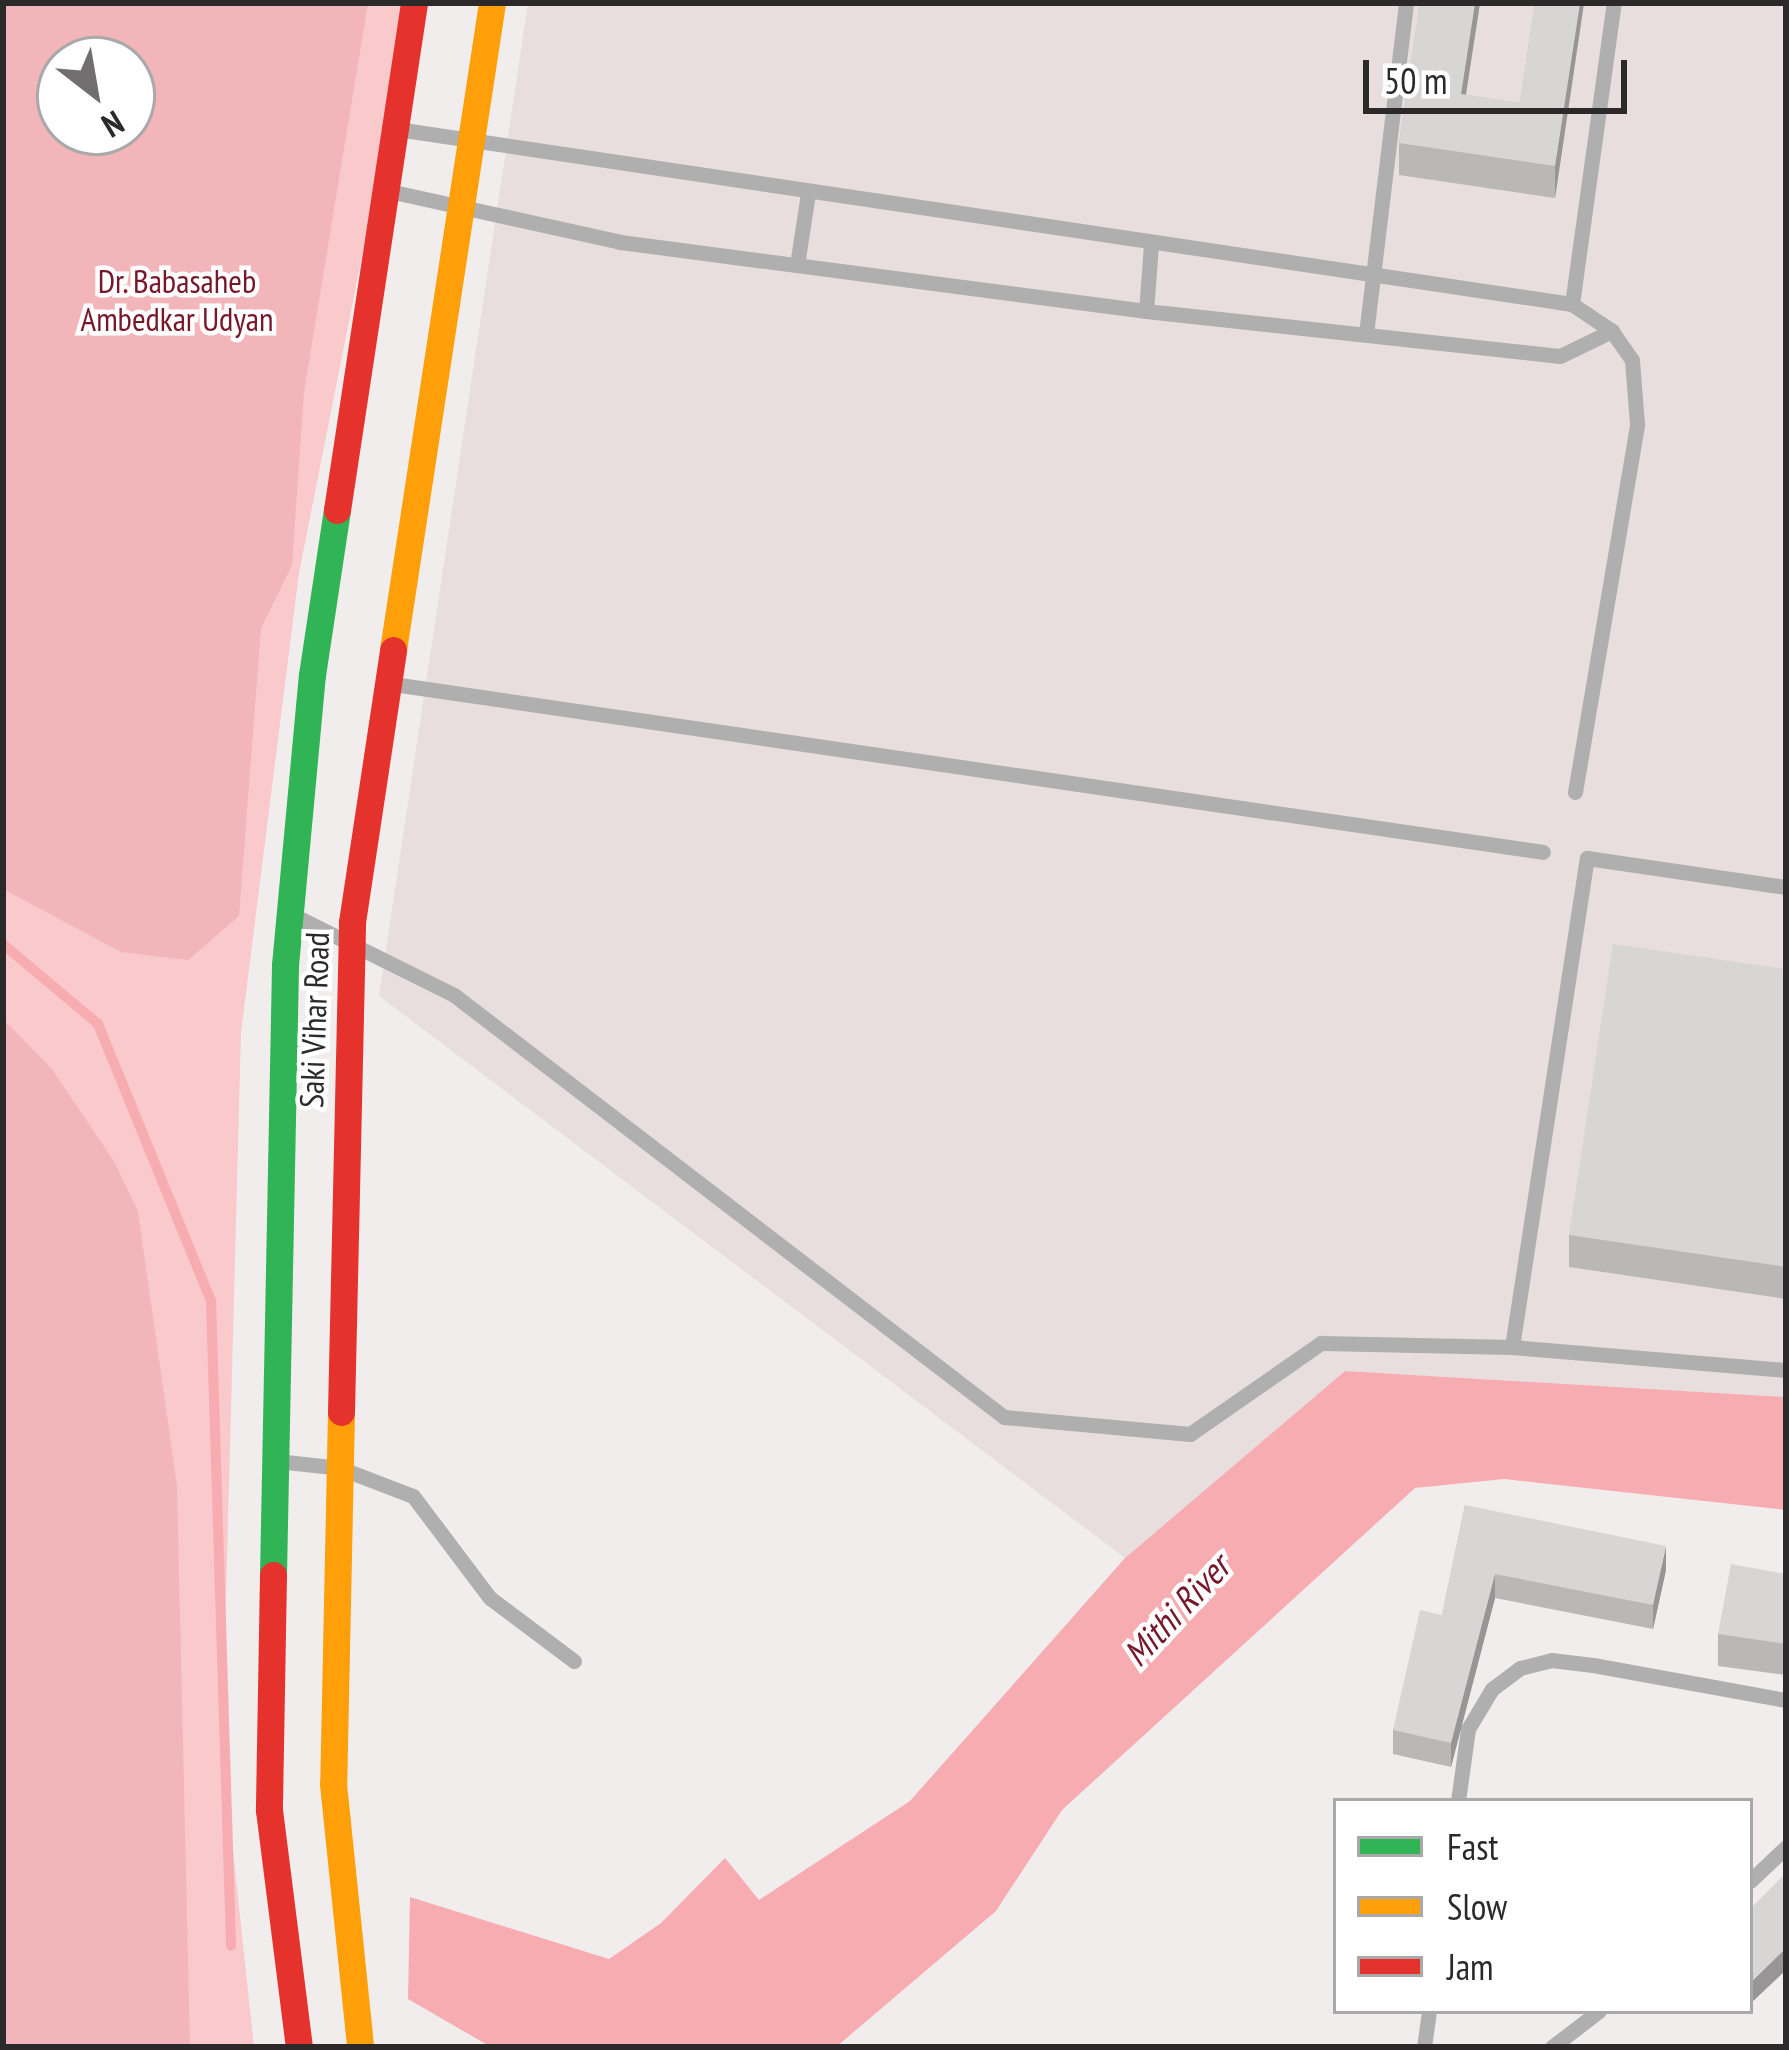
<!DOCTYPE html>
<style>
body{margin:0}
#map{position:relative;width:1789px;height:2050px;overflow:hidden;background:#f1eded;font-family:"PT Sans Narrow",sans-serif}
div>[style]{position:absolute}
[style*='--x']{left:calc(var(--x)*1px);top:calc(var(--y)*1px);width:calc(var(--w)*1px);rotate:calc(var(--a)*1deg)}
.built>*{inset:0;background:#e8dede}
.green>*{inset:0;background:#f9c9cb}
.forest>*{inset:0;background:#f2b6ba}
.water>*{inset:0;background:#f7acb2}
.stream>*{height:10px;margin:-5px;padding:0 5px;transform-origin:5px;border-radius:5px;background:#f7acb2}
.lane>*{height:15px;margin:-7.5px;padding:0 7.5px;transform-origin:7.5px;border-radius:7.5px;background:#b0afaf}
.fast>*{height:27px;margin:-13.5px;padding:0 13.5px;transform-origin:13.5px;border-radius:13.5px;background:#30b455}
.slow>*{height:27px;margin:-13.5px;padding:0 13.5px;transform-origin:13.5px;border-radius:13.5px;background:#ff9f0a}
.jam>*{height:27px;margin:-13.5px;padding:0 13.5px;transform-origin:13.5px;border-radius:13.5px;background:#e5322d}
.wall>*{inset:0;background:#bab7b7}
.shaded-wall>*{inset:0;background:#979595}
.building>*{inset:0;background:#d8d5d5}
span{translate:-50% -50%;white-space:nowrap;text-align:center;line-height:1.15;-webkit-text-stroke:9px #fff;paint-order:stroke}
.park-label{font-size:33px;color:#76182a}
.street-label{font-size:33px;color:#2b2929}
.water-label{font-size:36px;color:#76192a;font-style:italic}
.frame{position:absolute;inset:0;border:6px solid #2b2929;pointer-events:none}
.legend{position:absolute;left:1333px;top:1798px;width:420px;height:216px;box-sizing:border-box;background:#fff;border:3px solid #aaa9a9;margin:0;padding:15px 21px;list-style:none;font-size:36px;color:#2b2929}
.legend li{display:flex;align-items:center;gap:24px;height:60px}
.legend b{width:60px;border:3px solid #aaa9a9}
.north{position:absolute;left:36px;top:36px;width:120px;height:120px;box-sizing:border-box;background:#fff;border:3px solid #aaa9a9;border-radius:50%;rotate:149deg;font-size:33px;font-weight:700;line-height:48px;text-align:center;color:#2b2929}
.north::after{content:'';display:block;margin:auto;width:42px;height:54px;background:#706e6e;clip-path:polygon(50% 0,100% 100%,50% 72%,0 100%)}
.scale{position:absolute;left:1363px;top:60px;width:264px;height:54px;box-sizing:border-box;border:6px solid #2b2929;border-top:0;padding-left:15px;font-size:36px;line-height:42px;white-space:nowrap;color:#2b2929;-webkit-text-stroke:9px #fff;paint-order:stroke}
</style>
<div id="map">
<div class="built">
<i style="clip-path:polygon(528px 3px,1786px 3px,1786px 1397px,1345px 1371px,1125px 1558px,379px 996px)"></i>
</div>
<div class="green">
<i style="clip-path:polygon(evenodd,3px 3px,412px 3px,299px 573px,241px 1032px,222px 1749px,254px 2047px,3px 2047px,3px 3px,60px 60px,132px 60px,132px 132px,60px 132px,60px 60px)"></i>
</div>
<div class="forest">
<i style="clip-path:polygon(evenodd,3px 3px,368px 3px,304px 392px,292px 565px,261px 628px,239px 916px,188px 960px,121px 952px,3px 889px,3px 3px,60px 60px,132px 60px,132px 132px,60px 132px,60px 60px)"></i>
<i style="clip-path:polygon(3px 1019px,52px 1069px,115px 1163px,138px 1212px,177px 1486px,190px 2047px,3px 2047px)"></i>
</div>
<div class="water">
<i style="clip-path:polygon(1345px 1371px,1786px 1397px,1786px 1510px,1504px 1479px,1415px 1488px,1062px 1810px,996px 1911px,836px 2047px,491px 2047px,408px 1999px,410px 1897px,609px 1959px,661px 1923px,725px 1858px,759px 1900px,910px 1801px,1125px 1558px)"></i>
</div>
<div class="stream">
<i style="--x:3;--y:944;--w:124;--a:40.1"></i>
<i style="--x:98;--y:1024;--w:299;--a:67.8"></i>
<i style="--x:211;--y:1301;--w:645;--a:88.22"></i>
</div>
<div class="lane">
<i style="--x:389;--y:191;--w:237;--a:12.4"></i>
<i style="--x:620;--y:242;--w:531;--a:7.47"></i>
<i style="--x:1146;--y:311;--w:416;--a:6.2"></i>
<i style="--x:1560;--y:356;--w:58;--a:-25.7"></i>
<i style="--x:1612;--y:331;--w:48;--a:-146"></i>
<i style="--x:1572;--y:304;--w:1188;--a:-171.53"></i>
<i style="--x:797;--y:265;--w:73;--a:-81.3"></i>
<i style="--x:1572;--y:304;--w:304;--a:-82.1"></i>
<i style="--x:1146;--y:311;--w:67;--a:-85.7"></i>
<i style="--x:1366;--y:334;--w:333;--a:-83.1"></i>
<i style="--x:393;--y:684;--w:1162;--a:8.31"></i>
<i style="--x:1575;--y:792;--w:373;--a:-80.4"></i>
<i style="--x:1637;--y:424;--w:64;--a:-94.5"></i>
<i style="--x:1632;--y:360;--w:35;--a:-125"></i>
<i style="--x:295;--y:916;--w:178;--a:26.4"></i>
<i style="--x:454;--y:995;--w:693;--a:37.5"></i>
<i style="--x:1004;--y:1417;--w:187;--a:5.2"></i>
<i style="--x:1190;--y:1434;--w:160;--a:-34.8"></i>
<i style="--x:1321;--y:1343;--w:191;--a:1.2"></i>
<i style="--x:1512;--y:1347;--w:275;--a:4.8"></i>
<i style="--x:1512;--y:1347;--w:495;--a:-81.3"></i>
<i style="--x:1587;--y:858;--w:201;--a:8.3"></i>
<i style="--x:277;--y:1461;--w:63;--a:6.3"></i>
<i style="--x:340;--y:1468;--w:78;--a:21"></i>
<i style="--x:413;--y:1496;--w:128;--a:53"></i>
<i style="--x:490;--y:1598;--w:105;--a:36.9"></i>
<i style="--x:1458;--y:1801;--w:73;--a:-82.1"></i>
<i style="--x:1468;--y:1729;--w:47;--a:-59"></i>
<i style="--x:1492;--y:1689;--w:35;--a:-37"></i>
<i style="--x:1520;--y:1668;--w:32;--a:-14"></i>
<i style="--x:1551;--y:1660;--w:42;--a:6.8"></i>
<i style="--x:1593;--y:1665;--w:196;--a:10.3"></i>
<i style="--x:1750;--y:1881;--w:50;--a:-43.4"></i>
<i style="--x:1424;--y:2047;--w:36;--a:-82"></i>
<i style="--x:1552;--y:2047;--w:59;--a:-37.5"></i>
</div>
<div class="fast">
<i style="--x:273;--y:1575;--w:610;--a:-88.87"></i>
<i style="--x:285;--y:965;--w:291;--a:-84.7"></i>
<i style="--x:312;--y:675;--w:167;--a:-81.4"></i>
</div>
<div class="slow">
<i style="--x:393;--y:650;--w:655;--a:-81.3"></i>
<i style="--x:341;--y:1412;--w:372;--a:91.2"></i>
<i style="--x:333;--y:1784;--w:264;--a:84.1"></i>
</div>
<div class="jam">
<i style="--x:337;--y:510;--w:513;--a:-81.36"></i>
<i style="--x:341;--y:1412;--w:490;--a:-88.7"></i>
<i style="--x:352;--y:922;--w:275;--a:-81.4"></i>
<i style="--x:273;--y:1575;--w:235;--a:91"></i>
<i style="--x:269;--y:1810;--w:239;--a:82.8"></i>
</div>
<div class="wall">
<i style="clip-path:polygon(1420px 3px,1480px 3px,1466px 95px,1520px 103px,1535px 3px,1584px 3px,1555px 198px,1399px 175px,1399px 143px)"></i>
<i style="clip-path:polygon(1786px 969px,1786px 1299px,1569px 1267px,1569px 1235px)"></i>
<i style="clip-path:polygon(1465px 1505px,1666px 1570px,1653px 1629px,1495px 1598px,1451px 1767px,1393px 1754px,1393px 1730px,1442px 1615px)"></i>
<i style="clip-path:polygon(1786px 1574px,1786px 1675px,1718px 1666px,1718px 1634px)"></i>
</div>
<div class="shaded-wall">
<i style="clip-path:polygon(1475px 3px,1480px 3px,1461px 125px,1461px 94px)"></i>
<i style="clip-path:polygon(1580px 3px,1584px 3px,1555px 198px,1555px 166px)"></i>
<i style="clip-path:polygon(1666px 1546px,1666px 1570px,1653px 1629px,1653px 1605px)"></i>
<i style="clip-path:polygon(1495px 1574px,1495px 1598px,1451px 1767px,1451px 1743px)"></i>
<i style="clip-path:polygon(1786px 1948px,1786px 1970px,1750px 2004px,1750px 1983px)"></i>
</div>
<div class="building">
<i style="clip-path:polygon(1420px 3px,1475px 3px,1461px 94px,1520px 103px,1535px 3px,1580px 3px,1555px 166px,1399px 143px)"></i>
<i style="clip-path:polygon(1613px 944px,1786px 969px,1786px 1267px,1569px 1235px)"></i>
<i style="clip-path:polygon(1465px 1505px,1666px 1546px,1653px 1605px,1495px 1574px,1451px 1743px,1393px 1730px,1420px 1610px,1442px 1615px)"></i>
<i style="clip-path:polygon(1731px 1564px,1786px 1574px,1786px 1644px,1718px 1634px)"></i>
<i style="clip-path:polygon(1786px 1873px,1786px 1948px,1750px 1983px,1750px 1909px)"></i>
</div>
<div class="park-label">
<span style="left:177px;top:300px">Dr. Babasaheb<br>Ambedkar Udyan</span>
</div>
<div class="street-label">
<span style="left:314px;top:1020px;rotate:-88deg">Saki Vihar Road</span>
</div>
<div class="water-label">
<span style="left:1176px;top:1610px;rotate:-47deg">Mithi River</span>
</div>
<div class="frame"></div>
<ul class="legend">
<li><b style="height:15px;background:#30b455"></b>Fast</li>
<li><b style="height:15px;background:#ff9f0a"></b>Slow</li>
<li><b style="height:15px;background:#e5322d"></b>Jam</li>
</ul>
<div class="north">N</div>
<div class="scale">50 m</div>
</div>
